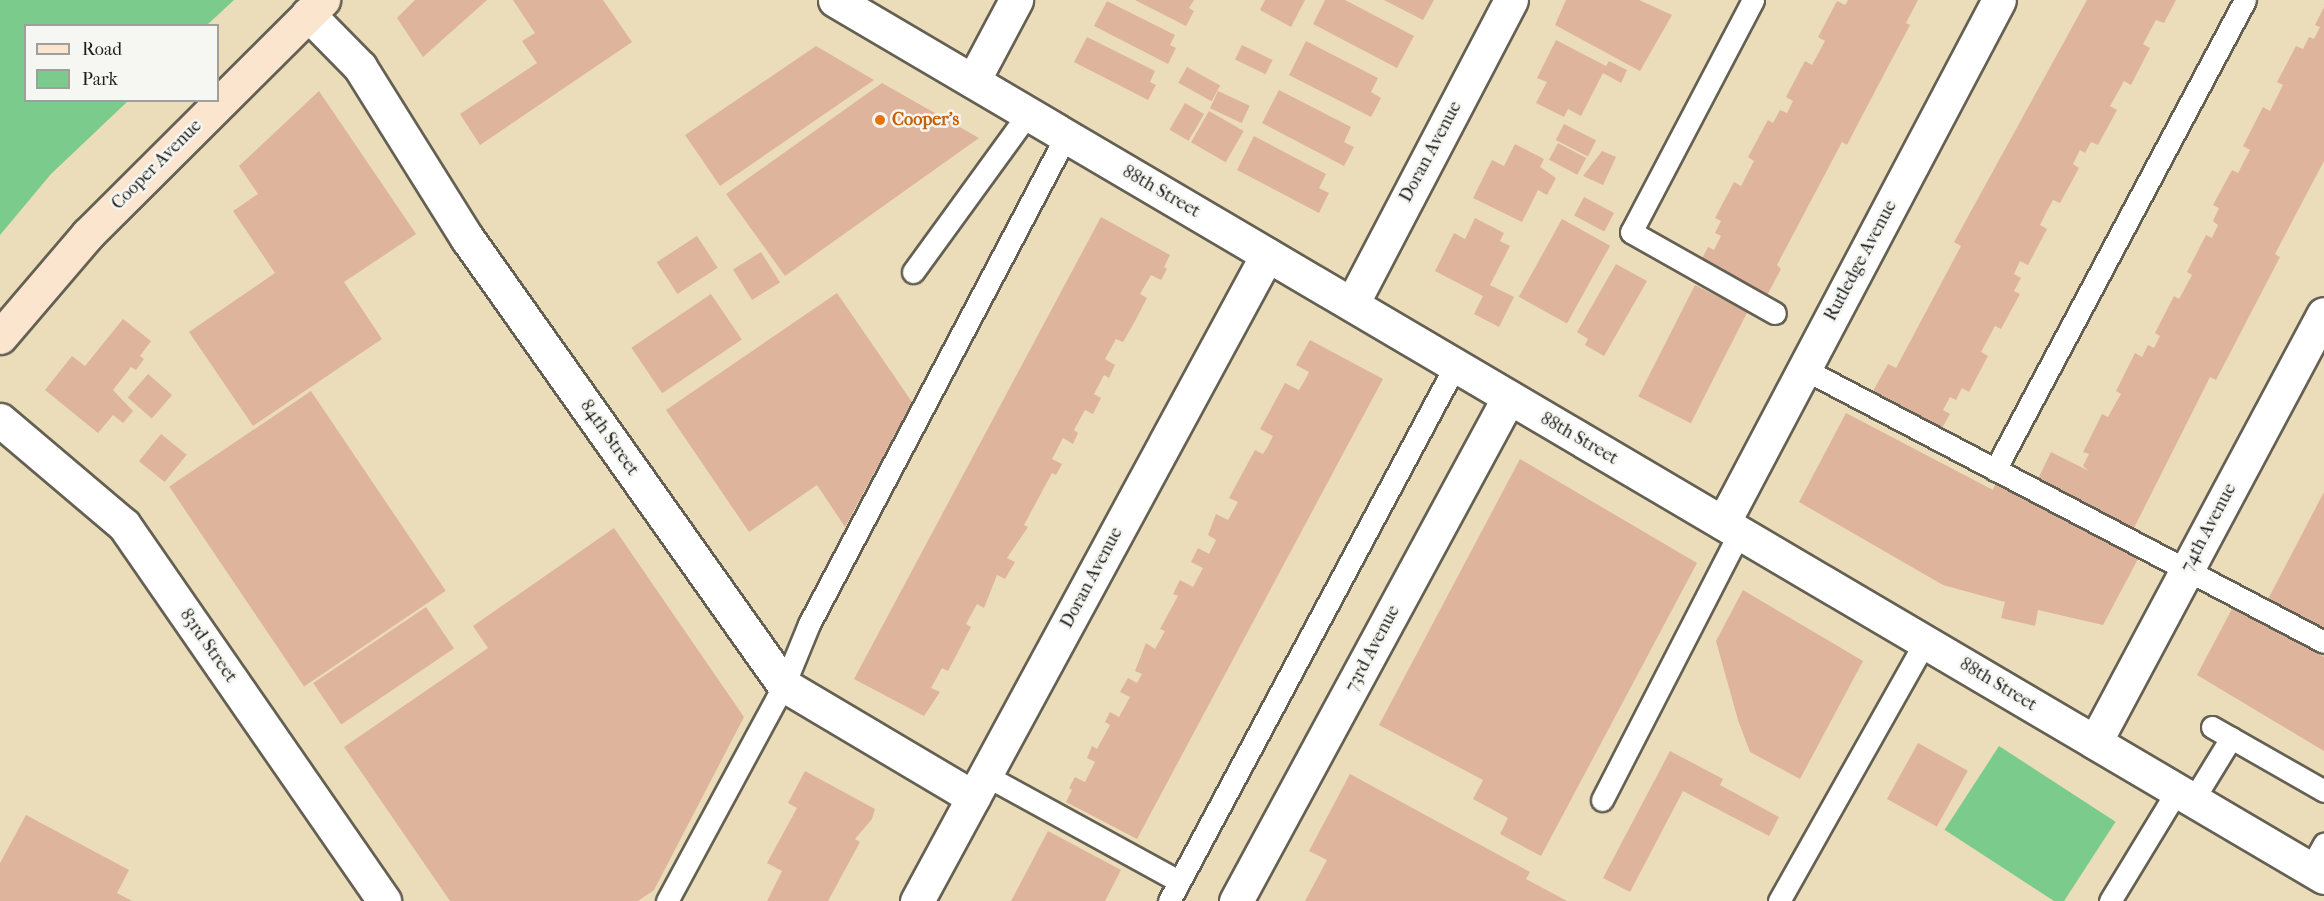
<!DOCTYPE html>
<style>
body{margin:0}
#map{position:relative;width:2324px;height:901px;overflow:hidden;background:#ebddb9;font-family:"IM FELL French Canon",serif}
div>[style]{position:absolute}
[style*='--x']{left:calc(var(--x)*1px);top:calc(var(--y)*1px);width:calc(var(--w)*1px);rotate:calc(var(--a)*1deg)}
.green>*{inset:0;background:#7bcb8c;transform-origin:0 0}
.building>*{inset:0;background:#dfb49c;transform-origin:0 0}
.roads{filter:drop-shadow(2px 0 #646053) drop-shadow(-2px 0 #646053) drop-shadow(0 2px #646053) drop-shadow(0 -2px #646053)}
.lane>*{height:21px;margin:-10.5px;padding:0 10.5px;transform-origin:10.5px;border-radius:10.5px;background:#fff}
.street>*{height:33px;margin:-16.5px;padding:0 16.5px;transform-origin:16.5px;border-radius:16.5px;background:#fff}
.secondary>*{height:33px;margin:-16.5px;padding:0 16.5px;transform-origin:16.5px;border-radius:16.5px;background:#fbe5cf}
.dots>*{width:16px;height:16px;translate:-50% -50%;box-sizing:border-box;border:3px solid #f6f6f2;border-radius:50%}
span{translate:-50% -50%;white-space:nowrap;text-align:center;line-height:1.15;-webkit-text-stroke:5px #f6f6f2;paint-order:stroke}
.food-label{font-size:18px;color:#c56008;font-weight:700}
.left{translate:0 -50%;text-align:left}
.street-label{font-size:18px;color:#1c1c1c}
.legend{position:absolute;left:24px;top:24px;width:195px;height:78px;box-sizing:border-box;background:#f6f6f2;border:2px solid #9f9f9c;margin:0;padding:8px 10px;list-style:none;font-size:18px;color:#1c1c1c}
.legend li{display:flex;align-items:center;gap:12px;height:30px}
.legend b{width:30px;border:2px solid #9f9f9c}
</style>
<div id="map">
<div class="green">
<i style="clip-path:polygon(0 0,234px 0,207px 25px,26px 26px,26px 100px,128px 101px,51px 174px,0 235px)"></i>
<i style="left:1999px;top:746px;width:139px;height:100px;rotate:33deg"></i>
</div>
<div class="building">
<i style="clip-path:polygon(415px 0,487px 0,423px 57px,397px 18px)"></i>
<i style="clip-path:polygon(513px 0,603px 0,632px 42px,480px 145px,460px 114px,537px 63px,522px 41px,535px 33px)"></i>
<i style="clip-path:polygon(1135px 0,1194px 0,1189px 8px,1194px 11px,1186px 26px)"></i>
<i style="clip-path:polygon(1265px 0,1305px 0,1291px 27px,1260px 10px)"></i>
<i style="clip-path:polygon(1325px 0,1345px 0,1414px 36px,1397px 68px,1313px 24px)"></i>
<i style="clip-path:polygon(1384px 0,1434px 0,1423px 20px)"></i>
<i style="clip-path:polygon(1566px 0,1639px 0,1672px 15px,1640px 71px,1555px 25px)"></i>
<i style="clip-path:polygon(1848px 0,1918px 0,1906px 23px,1910px 25px,1862px 116px,1847px 145px,1842px 142px,1777px 265px,1781px 269px,1765px 299px,1699px 264px,1708px 247px,1714px 250px,1721px 236px,1715px 233px,1721px 221px,1715px 218px,1734px 182px,1741px 186px,1754px 161px,1748px 157px,1768px 120px,1773px 123px,1780px 110px,1787px 113px,1793px 101px,1786px 97px,1805px 61px,1812px 65px,1825px 41px,1818px 37px,1837px 1px,1845px 5px)"></i>
<i style="clip-path:polygon(2087px 0,2176px 0,2164px 23px,2156px 20px,2143px 44px,2150px 48px,2131px 85px,2124px 81px,2118px 92px,2110px 106px,2117px 110px,2098px 145px,2091px 142px,2085px 153px,2080px 150px,2073px 164px,2079px 168px,2060px 203px,2053px 200px,2047px 211px,2040px 225px,2047px 229px,2028px 265px,2020px 261px,2014px 274px,2021px 278px,2014px 291px,2020px 294px,2001px 329px,1995px 326px,1981px 352px,1988px 356px,1969px 392px,1962px 388px,1956px 400px,1950px 397px,1943px 410px,1950px 414px,1941px 430px,1872px 393px,1888px 364px,1896px 368px,1961px 246px,1954px 242px)"></i>
<i style="clip-path:polygon(1107px 1px,1175px 35px,1170px 45px,1176px 48px,1168px 64px,1094px 26px)"></i>
<i style="clip-path:polygon(2324px 7px,2324px 161px,2275px 254px,2280px 257px,2216px 380px,2210px 377px,2132px 532px,2036px 483px,2051px 452px,2089px 471px,2083px 466px,2089px 454px,2083px 452px,2102px 414px,2108px 417px,2114px 406px,2121px 394px,2116px 391px,2135px 353px,2142px 357px,2148px 345px,2154px 348px,2160px 336px,2155px 333px,2174px 296px,2179px 299px,2186px 286px,2192px 275px,2187px 272px,2206px 235px,2212px 238px,2218px 225px,2213px 221px,2219px 208px,2213px 205px,2232px 170px,2238px 173px,2250px 150px,2243px 146px,2263px 107px,2270px 111px,2283px 85px,2277px 82px,2296px 46px,2303px 49px,2309px 37px,2314px 39px,2320px 27px,2315px 25px)"></i>
<i style="clip-path:polygon(1087px 37px,1155px 71px,1150px 82px,1156px 85px,1148px 100px,1074px 62px)"></i>
<i style="clip-path:polygon(1556px 40px,1606px 66px,1609px 61px,1627px 70px,1621px 83px,1603px 73px,1581px 116px,1568px 109px,1564px 117px,1536px 103px,1547px 82px,1537px 78px)"></i>
<i style="clip-path:polygon(1306px 41px,1378px 78px,1371px 92px,1381px 98px,1371px 117px,1289px 75px)"></i>
<i style="left:1242px;top:45px;width:34px;height:16px;rotate:26deg"></i>
<i style="clip-path:polygon(816px 46px,874px 80px,720px 186px,685px 135px)"></i>
<i style="left:1187px;top:67px;width:38px;height:18px;rotate:29deg"></i>
<i style="clip-path:polygon(882px 83px,979px 138px,785px 276px,726px 194px)"></i>
<i style="clip-path:polygon(1279px 90px,1351px 127px,1344px 142px,1354px 147px,1344px 166px,1262px 123px)"></i>
<i style="clip-path:polygon(319px 91px,416px 234px,344px 282px,382px 339px,253px 426px,189px 332px,275px 273px,233px 211px,258px 194px,239px 166px)"></i>
<i style="left:1218px;top:91px;width:35px;height:19px;rotate:25deg"></i>
<i style="left:1185px;top:103px;width:22px;height:31px;rotate:30deg"></i>
<i style="left:1209px;top:111px;width:40px;height:36px;rotate:30deg"></i>
<i style="left:1564px;top:124px;width:36px;height:18px;rotate:27deg"></i>
<i style="clip-path:polygon(1254px 136px,1326px 174px,1319px 188px,1329px 193px,1319px 213px,1237px 170px)"></i>
<i style="left:1558px;top:143px;width:32px;height:19px;rotate:28deg"></i>
<i style="clip-path:polygon(1515px 144px,1544px 159px,1540px 167px,1556px 178px,1547px 195px,1538px 190px,1522px 222px,1473px 198px,1492px 160px,1504px 166px)"></i>
<i style="clip-path:polygon(1602px 151px,1616px 157px,1603px 185px,1583px 176px)"></i>
<i style="left:1584px;top:197px;width:34px;height:21px;rotate:28deg"></i>
<i style="clip-path:polygon(1101px 217px,1170px 255px,1164px 267px,1167px 269px,1161px 280px,1151px 275px,1140px 294px,1147px 298px,1135px 321px,1123px 342px,1116px 339px,1105px 359px,1115px 365px,1109px 378px,1104px 375px,1094px 394px,1101px 398px,1093px 414px,1085px 410px,1074px 430px,1078px 433px,1073px 444px,1063px 438px,1052px 459px,1062px 464px,1056px 475px,1052px 473px,1024px 525px,1028px 527px,1007px 558px,1015px 562px,1005px 579px,997px 575px,984px 608px,977px 604px,966px 624px,971px 627px,948px 671px,942px 668px,931px 688px,940px 692px,924px 716px,854px 679px)"></i>
<i style="clip-path:polygon(1475px 218px,1504px 233px,1500px 241px,1510px 246px,1490px 285px,1514px 297px,1499px 327px,1474px 314px,1483px 296px,1435px 271px,1454px 233px,1465px 239px)"></i>
<i style="left:1562px;top:219px;width:55px;height:89px;rotate:29deg"></i>
<i style="left:697px;top:236px;width:38px;height:48px;rotate:57deg"></i>
<i style="left:761px;top:252px;width:36px;height:33px;rotate:58deg"></i>
<i style="clip-path:polygon(1616px 264px,1647px 281px,1604px 356px,1585px 345px,1588px 339px,1577px 332px)"></i>
<i style="left:1695px;top:285px;width:59px;height:125px;rotate:27deg"></i>
<i style="clip-path:polygon(837px 293px,912px 402px,845px 527px,817px 485px,749px 532px,666px 410px)"></i>
<i style="left:711px;top:294px;width:55px;height:96px;rotate:56deg"></i>
<i style="clip-path:polygon(123px 319px,151px 341px,140px 356px,144px 359px,136px 370px,131px 367px,113px 390px,133px 411px,123px 423px,113px 415px,98px 433px,45px 390px,72px 356px,85px 366px)"></i>
<i style="clip-path:polygon(1310px 340px,1383px 379px,1137px 839px,1066px 802px,1072px 790px,1069px 788px,1075px 777px,1085px 782px,1095px 762px,1087px 758px,1092px 746px,1097px 749px,1110px 725px,1105px 722px,1110px 712px,1119px 717px,1130px 697px,1120px 692px,1128px 678px,1137px 683px,1142px 674px,1135px 671px,1146px 643px,1155px 649px,1165px 631px,1160px 629px,1178px 596px,1173px 594px,1180px 580px,1193px 587px,1203px 568px,1191px 562px,1198px 548px,1209px 554px,1216px 540px,1208px 535px,1216px 514px,1228px 520px,1238px 502px,1229px 498px,1243px 472px,1255px 450px,1263px 454px,1268px 446px,1273px 436px,1260px 429px,1285px 383px,1299px 390px,1305px 380px,1309px 372px,1296px 365px)"></i>
<i style="left:148px;top:374px;width:32px;height:31px;rotate:41deg"></i>
<i style="left:311px;top:391px;width:241px;height:171px;rotate:56deg"></i>
<i style="clip-path:polygon(1846px 413px,1993px 490px,1996px 482px,2139px 557px,2103px 625px,2038px 610px,2035px 626px,2001px 618px,2005px 602px,1943px 585px,1799px 502px)"></i>
<i style="left:161px;top:434px;width:33px;height:35px;rotate:39deg"></i>
<i style="clip-path:polygon(1520px 459px,1697px 563px,1541px 856px,1500px 834px,1508px 818px,1473px 799px,1483px 780px,1379px 725px)"></i>
<i style="clip-path:polygon(2324px 492px,2324px 627px,2321px 632px,2266px 603px)"></i>
<i style="clip-path:polygon(614px 528px,744px 717px,654px 890px,638px 901px,450px 901px,344px 747px,488px 648px,473px 626px)"></i>
<i style="clip-path:polygon(1743px 590px,1863px 661px,1800px 779px,1750px 752px,1738px 720px,1716px 641px)"></i>
<i style="left:426px;top:607px;width:50px;height:136px;rotate:56deg"></i>
<i style="clip-path:polygon(2233px 607px,2324px 657px,2324px 751px,2197px 675px)"></i>
<i style="left:1918px;top:743px;width:57px;height:64px;rotate:29deg"></i>
<i style="clip-path:polygon(1670px 751px,1723px 779px,1720px 785px,1779px 817px,1769px 836px,1683px 791px,1630px 892px,1603px 878px)"></i>
<i style="clip-path:polygon(805px 771px,875px 809px,872px 819px,855px 839px,860px 842px,828px 901px,767px 901px,782px 871px,767px 863px,797px 808px,788px 803px)"></i>
<i style="clip-path:polygon(1350px 774px,1530px 872px,1526px 879px,1567px 901px,1305px 901px,1327px 860px,1309px 851px)"></i>
<i style="clip-path:polygon(26px 815px,129px 870px,117px 893px,132px 901px,0 901px,0 863px)"></i>
<i style="clip-path:polygon(1048px 831px,1121px 870px,1105px 901px,1011px 901px)"></i>
</div>
<div class="roads">
<div class="lane">
<i style="--x:1753;--y:0;--w:262;--a:117.7"></i>
<i style="--x:1631;--y:232;--w:165;--a:29.4"></i>
<i style="--x:913;--y:272;--w:195;--a:-54"></i>
<i style="--x:1804;--y:369;--w:587;--a:27.7"></i>
<i style="--x:1995;--y:470;--w:532;--a:-61.99"></i>
<i style="--x:2212;--y:727;--w:129;--a:29.7"></i>
<i style="--x:985;--y:775;--w:221;--a:28.7"></i>
<i style="--x:1602;--y:800;--w:300;--a:-62.8"></i>
<i style="--x:2193;--y:800;--w:73;--a:-58.5"></i>
<i style="--x:2310;--y:869;--w:29;--a:-61"></i>
<i style="--x:667;--y:901;--w:246;--a:-61.6"></i>
<i style="--x:784;--y:685;--w:66;--a:-67.7"></i>
<i style="--x:809;--y:624;--w:552;--a:-62.23"></i>
<i style="--x:1169;--y:901;--w:607;--a:-61.87"></i>
<i style="--x:1779;--y:901;--w:297;--a:-60.6"></i>
<i style="--x:2110;--y:901;--w:129;--a:-58.7"></i>
</div>
<div class="street">
<i style="--x:835;--y:0;--w:1728;--a:30.5"></i>
<i style="--x:308;--y:14;--w:74;--a:45.5"></i>
<i style="--x:360;--y:67;--w:202;--a:58"></i>
<i style="--x:467;--y:238;--w:548;--a:54.66"></i>
<i style="--x:784;--y:685;--w:220;--a:30.7"></i>
<i style="--x:973;--y:81;--w:92;--a:-62"></i>
<i style="--x:1352;--y:304;--w:343;--a:-62.4"></i>
<i style="--x:0;--y:420;--w:162;--a:40.3"></i>
<i style="--x:124;--y:525;--w:457;--a:55.3"></i>
<i style="--x:1723;--y:523;--w:591;--a:-62.18"></i>
<i style="--x:2095;--y:742;--w:485;--a:-61.9"></i>
<i style="--x:917;--y:901;--w:735;--a:-61.55"></i>
<i style="--x:1236;--y:901;--w:573;--a:-61.56"></i>
</div>
<div class="secondary">
<i style="--x:0;--y:337;--w:135;--a:-49.5"></i>
<i style="--x:88;--y:234;--w:332;--a:-44.9"></i>
</div>
</div>
<div class="dots">
<i style="left:880px;top:120px;background:#e8710a"></i>
</div>
<div class="food-label">
<span class="left" style="left:892px;top:120px">Cooper's</span>
</div>
<div class="street-label">
<span style="left:1431px;top:152px;rotate:-62deg">Doran Avenue</span>
<span style="left:157px;top:165px;rotate:-45deg">Cooper Avenue</span>
<span style="left:1161px;top:192px;rotate:30deg">88th Street</span>
<span style="left:1861px;top:261px;rotate:-62deg">Rutledge Avenue</span>
<span style="left:609px;top:438px;rotate:55deg">84th Street</span>
<span style="left:1579px;top:439px;rotate:30deg">88th Street</span>
<span style="left:2209px;top:528px;rotate:-62deg">74th Avenue</span>
<span style="left:1092px;top:578px;rotate:-62deg">Doran Avenue</span>
<span style="left:208px;top:646px;rotate:55deg">83rd Street</span>
<span style="left:1373px;top:649px;rotate:-62deg">73rd Avenue</span>
<span style="left:1998px;top:685px;rotate:31deg">88th Street</span>
</div>
<ul class="legend">
<li><b style="height:8px;background:#fbe5cf"></b>Road</li>
<li><b style="height:16px;background:#7bcb8c"></b>Park</li>
</ul>
</div>
